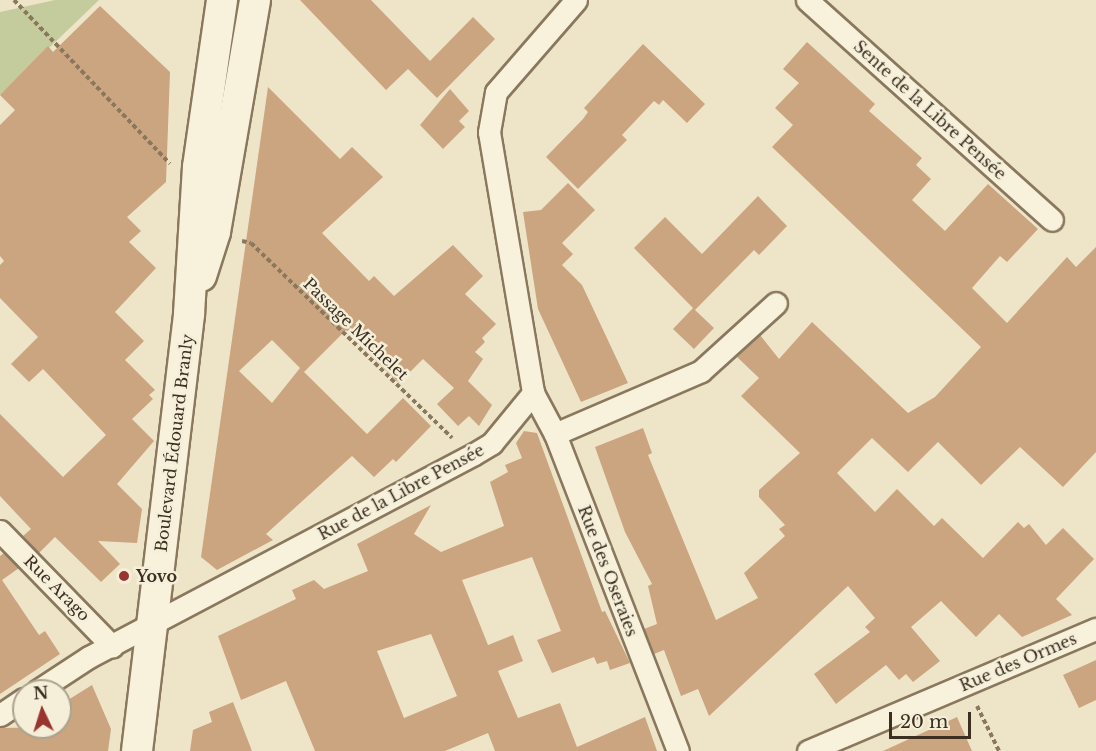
<!DOCTYPE html>
<meta charset="utf-8">
<style>
body{margin:0}
#map{position:relative;width:1096px;height:751px;overflow:hidden;background:#eee5c9;font-family:"Libre Baskerville",serif}
div>[style]{position:absolute}
[style*='--x']{left:calc(var(--x)*1px);top:calc(var(--y)*1px);width:calc(var(--w)*1px);rotate:calc(var(--a)*1deg)}
.green>*{inset:0;background:#c4cc9d}
.building>*{inset:0;background:#cba480}
.path>*{height:4px;margin-top:-2px;transform-origin:0;background:repeating-linear-gradient(90deg,#8a785e 0 4.5px,transparent 0 7.5px)}
.roads{filter:drop-shadow(2px 0 #8a785e) drop-shadow(-2px 0 #8a785e) drop-shadow(0 2px #8a785e) drop-shadow(0 -2px #8a785e)}
.street>*{height:21px;margin:-10.5px;padding:0 10.5px;transform-origin:10.5px;border-radius:10.5px;background:#f8f2dd}
.secondary>*{height:30px;margin:-15px;padding:0 15px;transform-origin:15px;border-radius:15px;background:#f8f2dd}
.dots>*{width:16px;height:16px;translate:-50% -50%;box-sizing:border-box;border:3px solid #f5efd9;border-radius:50%}
span{translate:-50% -50%;white-space:nowrap;text-align:center;line-height:1.15;-webkit-text-stroke:5px #f5efd9;paint-order:stroke}
.street-label{font-size:16px;color:#3b2f21}
.poi-label{font-size:16px;color:#3b2f21;font-weight:700}
.left{translate:0 -50%;text-align:left}
.north{position:absolute;left:12px;top:679px;width:60px;height:60px;box-sizing:border-box;background:#f5efd9;border:2px solid #aba28f;border-radius:50%;rotate:356deg;font-size:16px;font-weight:700;line-height:24px;text-align:center;color:#3b2f21}
.north::after{content:'';display:block;margin:auto;width:21px;height:27px;background:#98352f;clip-path:polygon(50% 0,100% 100%,50% 72%,0 100%)}
.scale{position:absolute;left:889px;top:712px;width:82px;height:27px;box-sizing:border-box;border:3px solid #3b2f21;border-top:0;padding-left:8px;font-size:18px;line-height:21px;white-space:nowrap;color:#3b2f21;-webkit-text-stroke:4px #f5efd9;paint-order:stroke}
</style>
<div id="map">
<div class="green">
<i style="clip-path:polygon(55px 0,99px 0,0 95px,0 12px)"></i>
</div>
<div class="building">
<i style="clip-path:polygon(300px 0,371px 0,430px 61px,473px 17px,495px 39px,437px 98px,408px 69px,386px 90px)"></i>
<i style="clip-path:polygon(100px 6px,170px 72px,166px 182px,127px 217px,141px 231px,129px 242px,156px 268px,115px 312px,144px 341px,125px 360px,155px 390px,149px 395px,153px 399px,132px 419px,154px 441px,117px 484px,142px 509px,137px 543px,98px 541px,120px 564px,101px 582px,55px 537px,39px 553px,23px 536px,31px 529px,0 496px,0 414px,63px 477px,106px 435px,43px 369px,29px 382px,11px 364px,38px 337px,0 298px,0 265px,4px 261px,0 256px,0 125px,15px 110px,0 95px,48px 46px,53px 52px)"></i>
<i style="clip-path:polygon(807px 42px,875px 104px,869px 111px,922px 158px,916px 165px,931px 179px,912px 200px,945px 231px,988px 184px,1038px 229px,1007px 262px,1000px 256px,972px 288px,1007px 323px,1067px 257px,1076px 267px,1096px 247px,1096px 452px,1063px 487px,1020px 447px,981px 485px,938px 442px,908px 472px,872px 438px,837px 473px,875px 512px,897px 489px,934px 526px,942px 518px,983px 558px,1018px 522px,1024px 528px,1029px 524px,1046px 545px,1063px 528px,1094px 559px,1056px 599px,1072px 615px,1022px 637px,999px 614px,976px 637px,941px 601px,911px 627px,940px 661px,913px 682px,906px 674px,899px 680px,886px 665px,836px 704px,814px 674px,870px 632px,865px 627px,875px 618px,848px 586px,709px 716px,698px 689px,681px 696px,664px 650px,654px 654px,644px 629px,657px 624px,648px 586px,652px 584px,625px 532px,595px 447px,643px 428px,652px 453px,648px 455px,716px 620px,758px 598px,744px 573px,785px 536px,779px 529px,785px 525px,759px 497px,759px 490px,800px 453px,741px 396px,759px 378px,736px 356px,760px 335px,779px 359px,812px 322px,908px 413px,935px 397px,981px 347px,772px 147px,793px 125px,775px 108px,799px 83px,783px 69px)"></i>
<i style="clip-path:polygon(643px 44px,705px 104px,687px 123px,663px 100px,659px 105px,654px 101px,622px 135px,627px 140px,578px 189px,546px 157px,583px 119px,588px 112px,584px 108px)"></i>
<i style="clip-path:polygon(evenodd,268px 87px,340px 159px,352px 147px,383px 177px,322px 233px,369px 281px,374px 276px,394px 296px,453px 245px,483px 276px,465px 294px,496px 324px,482px 338px,485px 342px,475px 352px,483px 359px,468px 381px,492px 405px,479px 426px,469px 416px,458px 426px,437px 404px,454px 388px,423px 359px,399px 383px,346px 330px,304px 372px,367px 434px,403px 398px,431px 426px,396px 462px,393px 459px,374px 477px,352px 456px,266px 534px,273px 540px,217px 570px,201px 557px,268px 87px,272px 340px,300px 368px,272px 403px,239px 371px,272px 340px)"></i>
<i style="clip-path:polygon(450px 89px,469px 111px,459px 121px,465px 127px,443px 149px,420px 125px)"></i>
<i style="clip-path:polygon(568px 183px,595px 210px,562px 243px,573px 254px,562px 265px,582px 285px,628px 383px,581px 402px,538px 309px,523px 212px,541px 210px)"></i>
<i style="clip-path:polygon(758px 196px,787px 226px,759px 255px,754px 250px,695px 310px,714px 328px,694px 349px,673px 329px,693px 308px,634px 248px,665px 217px,702px 254px)"></i>
<i style="clip-path:polygon(evenodd,524px 431px,537px 433px,602px 612px,605px 611px,630px 663px,610px 670px,607px 661px,597px 664px,594px 657px,552px 673px,537px 640px,561px 631px,532px 557px,462px 580px,488px 645px,513px 635px,523px 661px,498px 671px,518px 718px,560px 703px,577px 747px,645px 717px,657px 751px,495px 751px,488px 733px,445px 751px,315px 751px,286px 681px,241px 700px,218px 636px,296px 599px,292px 590px,314px 580px,324px 589px,368px 571px,357px 544px,431px 505px,414px 534px,441px 552px,504px 526px,490px 482px,508px 472px,505px 465px,522px 458px,516px 443px,524px 431px,431px 634px,457px 696px,404px 718px,377px 651px,431px 634px)"></i>
<i style="clip-path:polygon(4px 553px,19px 568px,2px 580px,39px 635px,45px 631px,60px 654px,0 694px,0 556px)"></i>
<i style="clip-path:polygon(1096px 660px,1096px 700px,1079px 708px,1063px 675px)"></i>
<i style="clip-path:polygon(92px 685px,111px 729px,108px 751px,0 751px,0 728px,60px 727px,60px 705px)"></i>
<i style="clip-path:polygon(233px 702px,252px 751px,190px 751px,193px 730px,212px 722px,209px 712px)"></i>
<i style="clip-path:polygon(957px 717px,972px 751px,883px 751px,944px 723px)"></i>
</div>
<div class="path">
<i style="--x:14;--y:0;--w:226;--a:46.4"></i>
<i style="--x:242;--y:241;--w:9;--a:13"></i>
<i style="--x:251;--y:243;--w:280;--a:44.1"></i>
<i style="--x:977;--y:706;--w:50;--a:63.9"></i>
</div>
<div class="roads">
<div class="street">
<i style="--x:576;--y:0;--w:122;--a:131"></i>
<i style="--x:496;--y:92;--w:41;--a:99.9"></i>
<i style="--x:489;--y:132;--w:265;--a:80.4"></i>
<i style="--x:533;--y:393;--w:47;--a:61.8"></i>
<i style="--x:555;--y:434;--w:340;--a:68.8"></i>
<i style="--x:807;--y:0;--w:329;--a:41.9"></i>
<i style="--x:555;--y:434;--w:159;--a:-23.3"></i>
<i style="--x:701;--y:371;--w:101;--a:-42.2"></i>
<i style="--x:0;--y:531;--w:161;--a:45.8"></i>
<i style="--x:37;--y:691;--w:62;--a:-33.2"></i>
<i style="--x:89;--y:657;--w:435;--a:-27.8"></i>
<i style="--x:474;--y:454;--w:21;--a:-31"></i>
<i style="--x:492;--y:443;--w:65;--a:-50.6"></i>
<i style="--x:0;--y:715;--w:29;--a:-34"></i>
<i style="--x:808;--y:751;--w:313;--a:-23"></i>
</div>
<div class="secondary">
<i style="--x:201;--y:276;--w:46;--a:-72.3"></i>
<i style="--x:215;--y:232;--w:235;--a:-80.2"></i>
<i style="--x:137;--y:751;--w:440;--a:-83.2"></i>
<i style="--x:189;--y:314;--w:147;--a:-86.5"></i>
<i style="--x:198;--y:167;--w:169;--a:-81.8"></i>
</div>
</div>
<div class="dots">
<i style="left:124px;top:576px;background:#98352f"></i>
</div>
<div class="street-label">
<span style="left:930px;top:110px;rotate:42deg">Sente de la Libre Pensée</span>
<span style="left:356px;top:329px;rotate:44deg">Passage Michelet</span>
<span style="left:174px;top:443px;rotate:-83deg">Boulevard Édouard Branly</span>
<span style="left:401px;top:492px;rotate:-28deg">Rue de la Libre Pensée</span>
<span style="left:608px;top:571px;rotate:69deg">Rue des Oseraies</span>
<span style="left:57px;top:588px;rotate:45deg">Rue Arago</span>
<span style="left:1018px;top:662px;rotate:-23deg">Rue des Ormes</span>
</div>
<div class="poi-label">
<span class="left" style="left:136px;top:576px">Yovo</span>
</div>
<div class="north">N</div>
<div class="scale">20 m</div>
</div>
